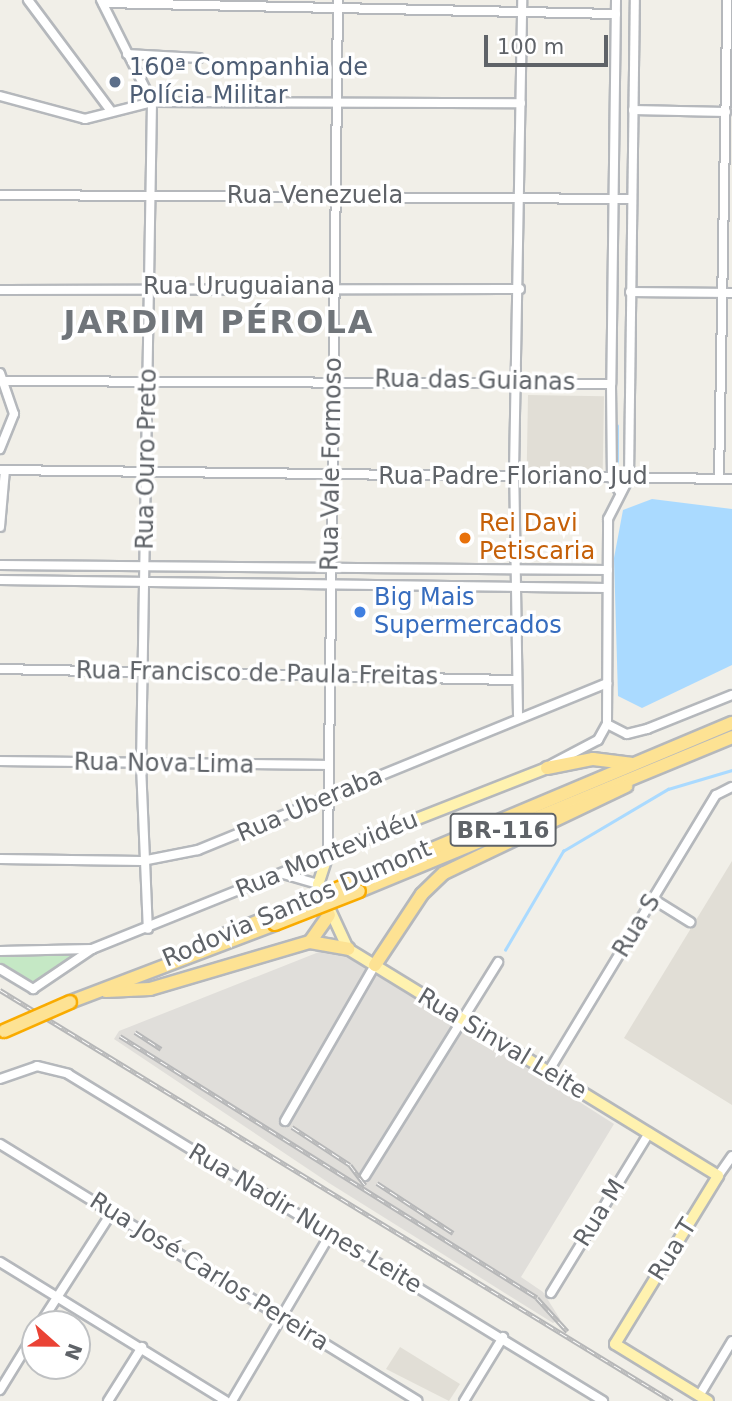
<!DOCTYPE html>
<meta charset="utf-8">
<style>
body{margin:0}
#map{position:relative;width:732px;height:1401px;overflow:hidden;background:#f1efe8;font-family:"DejaVu Sans",sans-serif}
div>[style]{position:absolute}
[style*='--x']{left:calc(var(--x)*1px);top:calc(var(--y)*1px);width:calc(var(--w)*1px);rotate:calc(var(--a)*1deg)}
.industrial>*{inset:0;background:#e0deda}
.education>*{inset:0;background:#e1ded6;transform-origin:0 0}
.green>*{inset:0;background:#c5e8c5}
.water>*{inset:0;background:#aadaff}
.stream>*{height:2.5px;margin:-1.25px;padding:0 1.25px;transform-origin:1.25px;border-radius:1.25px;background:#aadaff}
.roads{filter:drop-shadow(2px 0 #b5b8bc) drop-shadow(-2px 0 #b5b8bc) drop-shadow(0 2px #b5b8bc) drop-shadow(0 -2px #b5b8bc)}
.minor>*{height:8px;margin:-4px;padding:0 4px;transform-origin:4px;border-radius:4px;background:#fff}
.major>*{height:10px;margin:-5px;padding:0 5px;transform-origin:5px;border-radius:5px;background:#fff2af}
.highway>*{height:12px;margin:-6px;padding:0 6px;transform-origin:6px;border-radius:6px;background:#fde293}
.rail>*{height:5px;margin-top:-2.5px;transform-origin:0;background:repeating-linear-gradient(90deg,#fff 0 8px,#b6b7b8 0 16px);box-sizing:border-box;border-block:2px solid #b6b7b8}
.bridges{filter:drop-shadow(2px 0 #f9ab00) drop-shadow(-2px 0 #f9ab00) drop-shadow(0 2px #f9ab00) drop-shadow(0 -2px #f9ab00)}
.highway-bridge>*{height:12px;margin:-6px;padding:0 6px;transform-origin:6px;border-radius:6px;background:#fde293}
.dots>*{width:19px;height:19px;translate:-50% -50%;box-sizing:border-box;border:4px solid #fff;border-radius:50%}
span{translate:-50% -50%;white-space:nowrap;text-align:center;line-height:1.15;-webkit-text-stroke:7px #fff;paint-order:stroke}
.shield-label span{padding:2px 5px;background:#fff;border:2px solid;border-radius:5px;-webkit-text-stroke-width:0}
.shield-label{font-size:23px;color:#5f6368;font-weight:700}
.service-label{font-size:24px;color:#4e5e75}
.left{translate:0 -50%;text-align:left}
.street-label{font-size:24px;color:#5f6368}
.food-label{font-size:24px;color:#c56008}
.shop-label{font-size:24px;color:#366cbe}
.district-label{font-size:32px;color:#70757a;font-weight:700;letter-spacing:2px}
.north{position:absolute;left:21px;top:1310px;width:70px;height:70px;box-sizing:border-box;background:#fff;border:2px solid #bfc1c3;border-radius:50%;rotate:111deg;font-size:19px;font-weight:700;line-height:28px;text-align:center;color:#5f6368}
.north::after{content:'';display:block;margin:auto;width:24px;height:32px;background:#ea4335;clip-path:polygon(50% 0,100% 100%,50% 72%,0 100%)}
.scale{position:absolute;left:484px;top:35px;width:124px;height:32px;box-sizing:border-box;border:4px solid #5f6368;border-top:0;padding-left:9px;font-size:21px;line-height:24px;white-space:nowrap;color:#5f6368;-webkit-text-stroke:5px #fff;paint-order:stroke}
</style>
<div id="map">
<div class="industrial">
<i style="clip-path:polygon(324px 950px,345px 952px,614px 1124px,521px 1277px,543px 1292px,560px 1319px,553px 1323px,329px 1183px,114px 1039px,119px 1031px)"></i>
</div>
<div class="education">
<i style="left:528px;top:395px;width:76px;height:76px;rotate:1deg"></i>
<i style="clip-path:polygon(732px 861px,732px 1105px,624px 1038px)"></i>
<i style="clip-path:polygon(400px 1347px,460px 1384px,449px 1401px,386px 1369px)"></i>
</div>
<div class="green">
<i style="clip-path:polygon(82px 953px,34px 985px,0 965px,0 954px)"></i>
</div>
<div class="water">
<i style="clip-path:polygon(652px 499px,732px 509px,732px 665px,642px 708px,618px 696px,614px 558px,623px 510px)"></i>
</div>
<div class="stream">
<i style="--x:617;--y:463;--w:37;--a:-90"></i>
<i style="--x:505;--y:950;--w:115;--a:-59.6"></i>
<i style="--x:563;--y:851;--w:122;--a:-30.6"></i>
<i style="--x:668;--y:789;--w:67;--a:-16.5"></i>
</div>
<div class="roads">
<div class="minor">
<i style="--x:28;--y:0;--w:139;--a:53.2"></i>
<i style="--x:101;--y:0;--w:114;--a:63.4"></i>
<i style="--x:152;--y:102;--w:663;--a:90.95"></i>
<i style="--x:141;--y:765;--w:164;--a:87.6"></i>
<i style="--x:616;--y:0;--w:384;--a:90.7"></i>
<i style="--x:611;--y:384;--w:95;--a:89.4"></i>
<i style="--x:612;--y:479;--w:14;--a:60"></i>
<i style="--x:103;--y:3;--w:513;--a:1.23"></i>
<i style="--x:127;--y:54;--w:72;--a:3.2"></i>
<i style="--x:0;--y:96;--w:88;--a:15.1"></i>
<i style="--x:85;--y:119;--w:69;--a:-14.2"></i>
<i style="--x:152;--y:102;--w:369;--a:0.2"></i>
<i style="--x:633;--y:110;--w:93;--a:1.2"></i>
<i style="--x:0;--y:195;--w:630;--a:0.36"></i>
<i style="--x:0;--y:290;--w:520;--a:-0.11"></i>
<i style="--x:630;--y:292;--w:102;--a:0.6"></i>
<i style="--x:0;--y:373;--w:43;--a:71.1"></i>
<i style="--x:14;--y:414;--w:38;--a:112"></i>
<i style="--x:4;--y:381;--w:607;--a:0.28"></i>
<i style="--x:0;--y:470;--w:732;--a:0.7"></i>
<i style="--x:719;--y:479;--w:479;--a:-89"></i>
<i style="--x:0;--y:527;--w:57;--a:-85"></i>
<i style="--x:0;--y:565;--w:608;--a:0.47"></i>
<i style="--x:0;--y:580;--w:607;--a:0.76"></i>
<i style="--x:0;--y:669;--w:514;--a:1.23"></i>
<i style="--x:518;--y:715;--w:242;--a:-90.9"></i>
<i style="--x:514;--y:473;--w:473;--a:-89"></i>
<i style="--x:607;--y:724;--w:22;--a:27"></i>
<i style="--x:627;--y:734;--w:21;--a:-14"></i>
<i style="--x:647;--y:729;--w:92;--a:-21.8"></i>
<i style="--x:0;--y:761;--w:328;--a:0.7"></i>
<i style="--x:552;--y:764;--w:52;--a:-27.6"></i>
<i style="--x:598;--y:740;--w:18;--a:-61"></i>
<i style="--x:607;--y:724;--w:205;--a:-89.7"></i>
<i style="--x:608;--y:519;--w:46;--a:-62.9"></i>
<i style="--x:629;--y:478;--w:478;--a:-89.3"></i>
<i style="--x:0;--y:859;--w:142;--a:0.8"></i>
<i style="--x:142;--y:861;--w:57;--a:-11.1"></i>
<i style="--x:198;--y:850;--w:442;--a:-22.2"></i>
<i style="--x:283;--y:874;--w:36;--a:16"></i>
<i style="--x:653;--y:899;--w:44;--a:31.9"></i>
<i style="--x:0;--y:951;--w:92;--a:-1.2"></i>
<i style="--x:0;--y:969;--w:39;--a:31"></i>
<i style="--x:33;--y:989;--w:71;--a:-34.1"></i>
<i style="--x:92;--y:949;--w:254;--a:-21.9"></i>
<i style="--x:328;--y:854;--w:854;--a:-89.33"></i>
<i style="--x:548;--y:1072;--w:324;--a:-58.8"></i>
<i style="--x:716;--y:795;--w:18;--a:-27"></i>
<i style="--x:0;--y:1079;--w:39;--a:-19"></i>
<i style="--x:37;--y:1066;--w:32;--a:14"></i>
<i style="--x:68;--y:1074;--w:627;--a:31.43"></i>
<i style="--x:285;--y:1121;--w:180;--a:-60"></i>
<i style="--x:0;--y:1144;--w:490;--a:31.6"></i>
<i style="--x:365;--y:1176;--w:252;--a:-58.1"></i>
<i style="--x:718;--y:1176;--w:24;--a:-55"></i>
<i style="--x:0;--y:1262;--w:265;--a:31.6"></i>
<i style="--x:551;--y:1293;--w:188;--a:-58.5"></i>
<i style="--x:40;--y:1324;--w:133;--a:-57.3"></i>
<i style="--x:0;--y:1390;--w:67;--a:-58.4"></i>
<i style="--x:699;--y:1396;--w:64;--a:-59"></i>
<i style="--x:108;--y:1401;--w:64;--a:-57.8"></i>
<i style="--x:232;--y:1401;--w:191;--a:-59.5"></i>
<i style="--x:464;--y:1401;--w:75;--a:-58.6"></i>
</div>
<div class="major">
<i style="--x:547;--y:768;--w:235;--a:158.6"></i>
<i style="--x:328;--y:854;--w:32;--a:108"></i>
<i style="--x:318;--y:884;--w:72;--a:65.2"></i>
<i style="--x:348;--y:949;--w:434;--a:31.5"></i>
<i style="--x:718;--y:1176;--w:197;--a:121.5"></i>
<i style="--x:615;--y:1344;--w:109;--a:31.5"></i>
</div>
<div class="highway">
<i style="--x:547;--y:768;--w:47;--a:-11.1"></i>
<i style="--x:593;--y:759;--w:38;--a:7"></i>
<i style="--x:356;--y:881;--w:408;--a:-22.8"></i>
<i style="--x:359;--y:891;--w:404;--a:-22.4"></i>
<i style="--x:211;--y:940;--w:66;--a:-21.5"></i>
<i style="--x:310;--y:942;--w:33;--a:-55"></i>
<i style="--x:375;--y:965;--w:85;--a:-56.5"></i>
<i style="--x:422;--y:894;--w:30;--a:-44"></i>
<i style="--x:444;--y:873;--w:202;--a:-25.5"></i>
<i style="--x:106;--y:991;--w:44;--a:-2.6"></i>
<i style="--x:150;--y:989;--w:167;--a:-16.4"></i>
<i style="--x:310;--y:942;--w:39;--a:10"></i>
<i style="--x:70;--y:1002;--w:219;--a:-20.8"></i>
</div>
</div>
<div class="rail">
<i style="--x:0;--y:990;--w:788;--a:31.45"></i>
<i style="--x:135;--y:1032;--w:31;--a:33"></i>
<i style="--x:120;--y:1036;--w:492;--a:32.1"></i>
<i style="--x:537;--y:1298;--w:45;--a:47.7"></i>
<i style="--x:292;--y:1127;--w:69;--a:33.2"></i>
<i style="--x:350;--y:1165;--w:25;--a:53"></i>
<i style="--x:377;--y:1183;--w:91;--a:33.3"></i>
</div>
<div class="bridges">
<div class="highway-bridge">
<i style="--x:272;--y:916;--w:91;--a:-22.6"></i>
<i style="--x:275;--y:924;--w:90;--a:-21.4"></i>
<i style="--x:4;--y:1031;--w:72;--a:-23.7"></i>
</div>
</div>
<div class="dots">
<i style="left:115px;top:82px;background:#5c6f8a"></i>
<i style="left:465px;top:538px;background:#e8710a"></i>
<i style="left:360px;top:612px;background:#3f7fe0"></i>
</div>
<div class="shield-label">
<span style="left:503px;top:830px">BR-116</span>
</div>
<div class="service-label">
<span class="left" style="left:129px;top:82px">160ª Companhia de<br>Polícia Militar</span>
</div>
<div class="street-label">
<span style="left:315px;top:196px">Rua Venezuela</span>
<span style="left:239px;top:287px">Rua Uruguaiana</span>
<span style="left:475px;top:381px;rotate:1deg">Rua das Guianas</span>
<span style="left:147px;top:459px;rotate:-89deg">Rua Ouro Preto</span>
<span style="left:332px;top:464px;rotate:-89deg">Rua Vale Formoso</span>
<span style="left:513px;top:477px">Rua Padre Floriano Jud</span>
<span style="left:257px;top:674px;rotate:1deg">Rua Francisco de Paula Freitas</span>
<span style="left:164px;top:764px;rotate:1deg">Rua Nova Lima</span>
<span style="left:310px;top:805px;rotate:-23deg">Rua Uberaba</span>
<span style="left:327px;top:855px;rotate:-22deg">Rua Montevidéu</span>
<span style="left:297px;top:904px;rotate:-23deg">Rodovia Santos Dumont</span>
<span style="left:637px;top:926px;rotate:-59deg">Rua S</span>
<span style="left:502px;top:1044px;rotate:31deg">Rua Sinval Leite</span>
<span style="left:600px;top:1213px;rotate:-58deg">Rua M</span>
<span style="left:305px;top:1219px;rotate:31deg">Rua Nadir Nunes Leite</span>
<span style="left:673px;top:1250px;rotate:-58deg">Rua T</span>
<span style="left:209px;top:1272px;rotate:32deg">Rua José Carlos Pereira</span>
</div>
<div class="food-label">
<span class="left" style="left:479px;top:538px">Rei Davi<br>Petiscaria</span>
</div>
<div class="shop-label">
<span class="left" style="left:374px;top:612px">Big Mais<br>Supermercados</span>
</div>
<div class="district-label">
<span style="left:219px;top:322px">JARDIM PÉROLA</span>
</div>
<div class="north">N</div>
<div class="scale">100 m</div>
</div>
